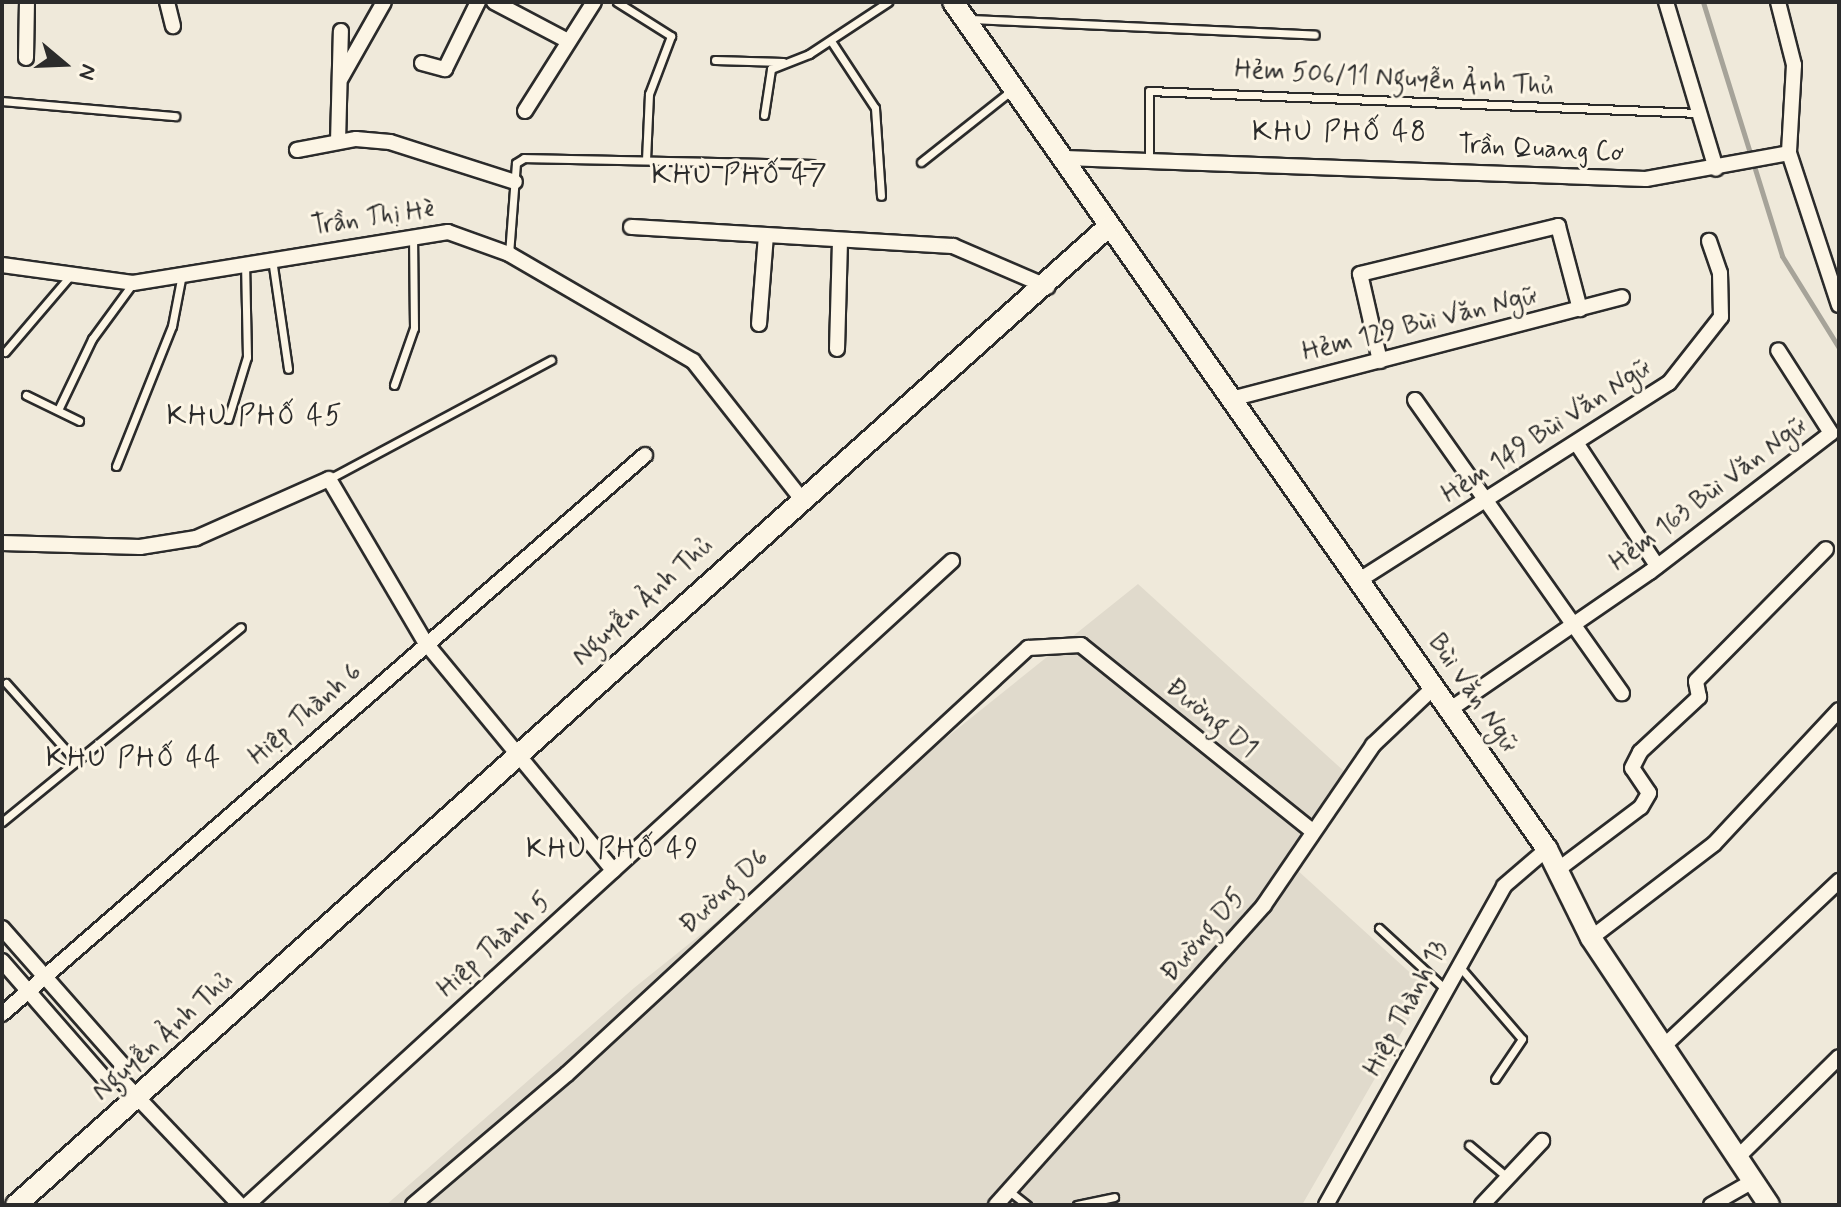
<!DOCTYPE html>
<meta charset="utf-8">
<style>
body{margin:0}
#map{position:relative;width:1841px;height:1207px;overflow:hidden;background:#efe9da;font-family:Mynerve,sans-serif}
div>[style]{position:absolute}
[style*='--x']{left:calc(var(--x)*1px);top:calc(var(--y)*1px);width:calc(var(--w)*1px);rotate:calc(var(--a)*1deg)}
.built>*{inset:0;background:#e0dacc}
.stream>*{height:5px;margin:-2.5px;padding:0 2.5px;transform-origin:2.5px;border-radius:2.5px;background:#a6a399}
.roads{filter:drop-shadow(2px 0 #2b2b2b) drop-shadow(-2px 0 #2b2b2b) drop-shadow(0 2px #2b2b2b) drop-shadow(0 -2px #2b2b2b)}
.service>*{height:7px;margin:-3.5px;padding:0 3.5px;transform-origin:3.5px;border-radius:3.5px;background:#fcf5e5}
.minor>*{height:14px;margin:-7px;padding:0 7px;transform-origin:7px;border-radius:7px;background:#fcf5e5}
.secondary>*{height:20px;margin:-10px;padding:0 10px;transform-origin:10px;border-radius:10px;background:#fcf5e5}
span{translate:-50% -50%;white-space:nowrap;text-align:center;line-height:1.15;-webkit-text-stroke:6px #fcf5e5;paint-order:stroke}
.street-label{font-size:26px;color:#2b2b2b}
.neighbourhood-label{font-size:28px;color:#2b2b2b;letter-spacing:2px}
.frame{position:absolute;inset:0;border:4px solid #2b2b2b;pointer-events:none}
.north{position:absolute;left:24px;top:24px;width:80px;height:80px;-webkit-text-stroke:6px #fcf5e5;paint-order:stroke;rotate:109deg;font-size:22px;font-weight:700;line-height:32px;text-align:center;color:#2b2b2b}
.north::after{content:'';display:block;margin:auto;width:28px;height:36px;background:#2b2b2b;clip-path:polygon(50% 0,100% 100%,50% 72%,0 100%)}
</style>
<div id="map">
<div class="built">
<i style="clip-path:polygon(1138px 584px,1346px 773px,1285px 859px,1427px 988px,1302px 1205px,386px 1205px,634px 988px)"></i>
</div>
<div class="stream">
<i style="--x:1703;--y:2;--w:266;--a:72.7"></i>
<i style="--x:1782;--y:256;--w:108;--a:58.2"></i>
</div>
<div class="roads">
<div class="service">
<i style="--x:617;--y:2;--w:64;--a:32.2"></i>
<i style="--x:671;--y:36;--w:62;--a:110.8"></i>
<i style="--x:649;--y:94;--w:66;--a:92.6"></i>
<i style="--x:969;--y:19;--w:346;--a:2.6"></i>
<i style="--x:831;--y:41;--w:80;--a:56.7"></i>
<i style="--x:875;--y:108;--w:88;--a:86.1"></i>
<i style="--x:715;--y:60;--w:68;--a:1.7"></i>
<i style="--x:2;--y:101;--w:174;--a:5"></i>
<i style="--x:764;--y:115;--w:47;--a:-81.3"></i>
<i style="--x:771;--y:69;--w:41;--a:-21.5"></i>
<i style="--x:809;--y:54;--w:95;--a:-33.4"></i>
<i style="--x:1149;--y:156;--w:65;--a:-90"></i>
<i style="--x:1149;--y:91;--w:550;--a:2.29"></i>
<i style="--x:921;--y:162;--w:117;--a:-38.4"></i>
<i style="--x:509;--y:254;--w:91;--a:-85.6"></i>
<i style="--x:516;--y:163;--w:9;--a:-32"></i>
<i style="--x:524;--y:158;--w:288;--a:1.2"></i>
<i style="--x:272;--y:259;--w:111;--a:81.7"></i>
<i style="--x:5;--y:352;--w:100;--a:-49.5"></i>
<i style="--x:394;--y:385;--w:60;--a:-70.7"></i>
<i style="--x:414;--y:328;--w:90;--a:-90.6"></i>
<i style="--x:26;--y:395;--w:59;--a:26.1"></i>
<i style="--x:58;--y:410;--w:79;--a:-64.4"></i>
<i style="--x:92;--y:339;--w:69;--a:-53.8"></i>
<i style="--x:228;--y:419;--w:65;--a:-73"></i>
<i style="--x:247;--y:357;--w:94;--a:-91.2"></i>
<i style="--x:116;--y:466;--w:151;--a:-68.2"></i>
<i style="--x:172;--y:326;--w:53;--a:-79.1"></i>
<i style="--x:329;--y:479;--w:252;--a:-28.2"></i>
<i style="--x:6;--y:683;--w:102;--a:48.2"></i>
<i style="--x:2;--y:822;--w:308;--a:-39.2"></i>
<i style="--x:1379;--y:928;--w:88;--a:42.7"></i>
<i style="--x:1459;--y:966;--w:96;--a:49.2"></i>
<i style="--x:1522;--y:1039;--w:48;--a:124"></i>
<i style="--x:1469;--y:1145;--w:50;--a:40.1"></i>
<i style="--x:1009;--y:1191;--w:23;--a:38"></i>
<i style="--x:1077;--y:1205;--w:38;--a:-12"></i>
</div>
<div class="minor">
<i style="--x:167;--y:2;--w:25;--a:76"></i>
<i style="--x:494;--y:2;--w:84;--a:27.8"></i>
<i style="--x:1666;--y:2;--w:174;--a:73.3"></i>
<i style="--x:1778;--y:2;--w:65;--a:75.7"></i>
<i style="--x:1794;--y:65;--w:88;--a:93.3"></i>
<i style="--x:1789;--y:153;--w:160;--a:71.8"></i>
<i style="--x:26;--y:58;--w:56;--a:-89"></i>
<i style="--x:422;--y:63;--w:24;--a:15"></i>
<i style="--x:445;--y:69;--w:75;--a:-63.8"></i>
<i style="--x:341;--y:78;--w:87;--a:-60.5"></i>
<i style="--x:525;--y:111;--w:129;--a:-57.7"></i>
<i style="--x:338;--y:142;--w:111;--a:-88.5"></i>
<i style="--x:297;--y:150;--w:60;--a:-10.6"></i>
<i style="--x:356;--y:139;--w:34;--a:5"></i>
<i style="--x:390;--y:142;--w:131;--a:17.7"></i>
<i style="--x:1065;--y:158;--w:581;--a:2.07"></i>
<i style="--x:1646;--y:179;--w:145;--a:-10.3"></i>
<i style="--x:631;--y:227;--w:323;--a:3.4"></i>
<i style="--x:953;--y:246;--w:103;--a:23.3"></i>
<i style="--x:2;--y:265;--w:132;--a:7.8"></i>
<i style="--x:133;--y:283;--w:319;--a:-9.2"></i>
<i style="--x:448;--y:232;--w:65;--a:19.8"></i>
<i style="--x:509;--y:254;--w:213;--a:30.2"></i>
<i style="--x:693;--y:361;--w:173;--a:51.8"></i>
<i style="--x:759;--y:324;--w:88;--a:-85.5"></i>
<i style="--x:837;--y:349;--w:109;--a:-88.4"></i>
<i style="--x:1380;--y:361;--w:89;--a:-102.9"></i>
<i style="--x:1360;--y:274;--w:204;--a:-13.6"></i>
<i style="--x:1558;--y:226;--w:86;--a:75.2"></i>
<i style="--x:1231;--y:399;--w:404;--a:-14.6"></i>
<i style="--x:1415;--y:400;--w:359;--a:54.8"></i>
<i style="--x:1577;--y:444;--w:146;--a:56.7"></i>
<i style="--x:2;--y:543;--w:138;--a:1.7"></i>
<i style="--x:140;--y:547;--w:57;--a:-9.1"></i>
<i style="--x:196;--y:538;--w:145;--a:-23.9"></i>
<i style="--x:329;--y:479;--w:189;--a:59.5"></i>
<i style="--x:425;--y:642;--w:296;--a:50.5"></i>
<i style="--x:1361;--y:579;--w:365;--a:-32.5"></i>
<i style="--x:1669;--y:383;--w:84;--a:-51.8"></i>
<i style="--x:1721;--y:317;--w:44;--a:-91.3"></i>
<i style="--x:1720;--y:273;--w:34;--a:-109"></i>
<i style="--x:1452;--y:708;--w:240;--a:-34.5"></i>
<i style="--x:1650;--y:572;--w:228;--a:-37.5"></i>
<i style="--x:1831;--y:433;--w:98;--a:-122.6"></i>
<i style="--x:1560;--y:868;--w:101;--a:-37"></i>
<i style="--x:1641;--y:807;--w:16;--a:-60"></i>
<i style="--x:1649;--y:793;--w:30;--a:-124"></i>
<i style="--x:1632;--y:768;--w:18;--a:-63"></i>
<i style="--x:1640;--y:752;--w:81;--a:-43"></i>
<i style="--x:1699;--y:697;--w:16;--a:-101"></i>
<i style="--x:1696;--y:681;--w:185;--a:-45.4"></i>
<i style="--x:2;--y:928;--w:181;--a:48.6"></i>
<i style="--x:122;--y:1064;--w:14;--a:102"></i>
<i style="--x:1591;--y:938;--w:155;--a:-37.4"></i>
<i style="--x:1714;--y:844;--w:183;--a:-47"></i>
<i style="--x:2;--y:961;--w:157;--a:48.9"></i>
<i style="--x:105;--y:1079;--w:14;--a:-4"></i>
<i style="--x:2;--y:1014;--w:852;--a:-41"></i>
<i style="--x:1666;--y:1044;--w:238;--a:-43.3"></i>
<i style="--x:119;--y:1078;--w:175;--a:46.4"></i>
<i style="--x:1740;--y:1155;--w:139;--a:-44.7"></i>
<i style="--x:247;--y:1205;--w:955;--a:-42.41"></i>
<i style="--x:413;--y:1205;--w:202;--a:-40.4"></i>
<i style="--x:567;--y:1074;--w:628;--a:-42.74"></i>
<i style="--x:1028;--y:648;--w:53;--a:-3.2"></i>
<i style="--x:1081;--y:645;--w:294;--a:38.8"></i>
<i style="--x:996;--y:1205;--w:402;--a:-48.2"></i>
<i style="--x:1264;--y:905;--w:194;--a:-55.7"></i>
<i style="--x:1373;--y:745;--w:83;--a:-43.5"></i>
<i style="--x:1326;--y:1205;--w:365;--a:-60.8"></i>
<i style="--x:1504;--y:886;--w:57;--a:-40.7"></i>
<i style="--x:1482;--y:1205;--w:88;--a:-46.8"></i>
<i style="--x:1711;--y:1205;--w:48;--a:-29.7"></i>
</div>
<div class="secondary">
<i style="--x:953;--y:2;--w:1035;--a:54.96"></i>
<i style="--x:1547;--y:849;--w:99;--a:63.7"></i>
<i style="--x:1591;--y:938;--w:321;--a:56.3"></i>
<i style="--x:16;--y:1205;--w:1466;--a:-41.85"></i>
</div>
</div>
<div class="street-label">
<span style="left:1394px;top:79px;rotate:3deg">Hẻm 506/11 Nguyễn Ảnh Thủ</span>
<span style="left:1541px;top:150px;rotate:3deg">Trần Quang Cơ</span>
<span style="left:373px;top:219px;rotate:-8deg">Trần Thị Hè</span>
<span style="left:1420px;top:325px;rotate:-14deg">Hẻm 129 Bùi Văn Ngữ</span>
<span style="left:1547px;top:432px;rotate:-33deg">Hẻm 149 Bùi Văn Ngữ</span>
<span style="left:1709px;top:495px;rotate:-37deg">Hẻm 163 Bùi Văn Ngữ</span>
<span style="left:643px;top:602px;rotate:-42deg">Nguyễn Ảnh Thủ</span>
<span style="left:1472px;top:694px;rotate:55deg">Bùi Văn Ngữ</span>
<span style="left:306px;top:715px;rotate:-41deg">Hiệp Thành 6</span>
<span style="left:1211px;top:719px;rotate:39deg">Đường D1</span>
<span style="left:725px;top:892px;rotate:-43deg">Đường D6</span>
<span style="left:1204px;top:936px;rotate:-49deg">Đường D5</span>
<span style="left:495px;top:946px;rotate:-42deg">Hiệp Thành 5</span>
<span style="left:1407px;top:1009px;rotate:-62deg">Hiệp Thành 13</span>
<span style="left:163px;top:1037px;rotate:-42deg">Nguyễn Ảnh Thủ</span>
</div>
<div class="neighbourhood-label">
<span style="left:1340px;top:133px">KHU PHỐ 48</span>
<span style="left:740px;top:176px">KHU PHỐ 47</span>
<span style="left:255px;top:417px">KHU PHỐ 45</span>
<span style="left:134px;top:759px">KHU PHỐ 44</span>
<span style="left:613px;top:850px">KHU PHỐ 49</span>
</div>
<div class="frame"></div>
<div class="north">N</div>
</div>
